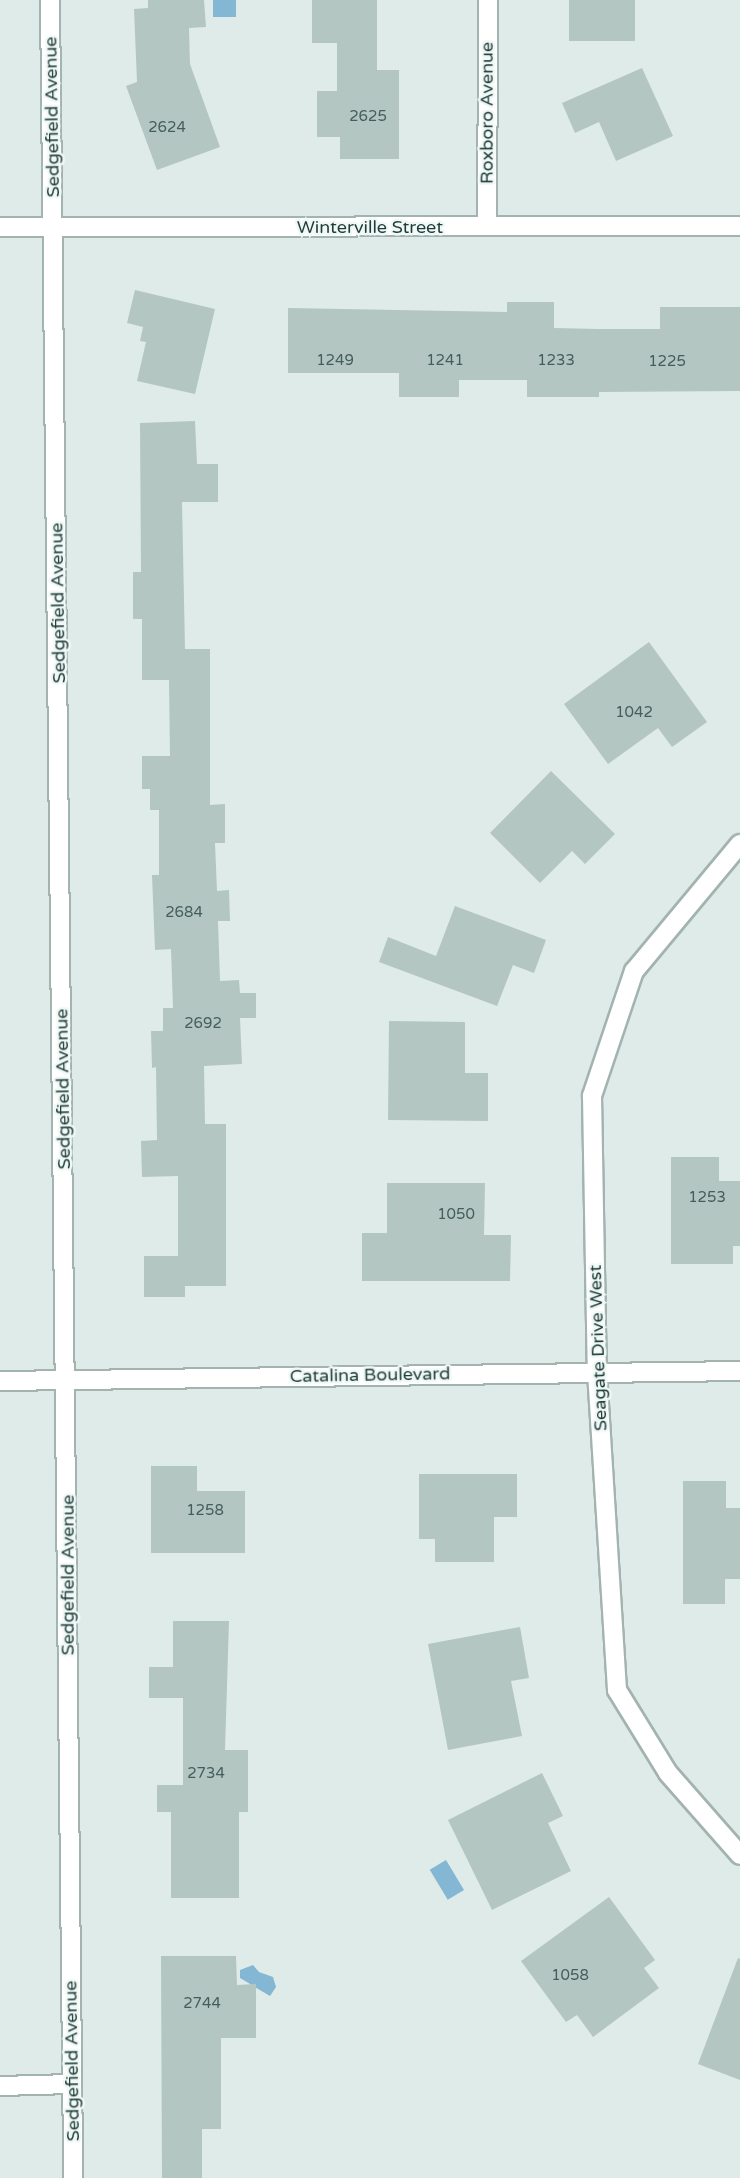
<!DOCTYPE html>
<style>
body{margin:0}
#map{position:relative;width:740px;height:2178px;overflow:hidden;background:#dfebe8;font-family:"Varela Round",sans-serif}
div>[style]{position:absolute}
[style*='--x']{left:calc(var(--x)*1px);top:calc(var(--y)*1px);width:calc(var(--w)*1px);rotate:calc(var(--a)*1deg)}
.water>*{inset:0;background:#84b7d3;transform-origin:0 0}
.building>*{inset:0;background:#b4c6c2;transform-origin:0 0}
.roads{filter:drop-shadow(2px 0 #a2b3b0) drop-shadow(-2px 0 #a2b3b0) drop-shadow(0 2px #a2b3b0) drop-shadow(0 -2px #a2b3b0)}
.minor>*{height:18px;margin:-9px;padding:0 9px;transform-origin:9px;border-radius:9px;background:#fff}
.tertiary>*{height:18px;margin:-9px;padding:0 9px;transform-origin:9px;border-radius:9px;background:#fff}
span{translate:-50% -50%;white-space:nowrap;text-align:center;line-height:1.15;-webkit-text-stroke:5px #f0f8f5;paint-order:stroke}
.number-label{font-size:15px;color:#445e5c}
.number-label span{-webkit-text-stroke-width:0}
.street-label{font-size:18px;color:#1f3c3a}
</style>
<div id="map">
<div class="water">
<i style="left:213px;top:0;width:23px;height:17px"></i>
<i style="left:446px;top:1860px;width:35px;height:19px;rotate:59deg"></i>
<i style="clip-path:polygon(253px 1965px,259px 1972px,273px 1977px,276px 1987px,270px 1996px,240px 1978px,240px 1970px)"></i>
</div>
<div class="building">
<i style="clip-path:polygon(148px 0,204px 0,206px 27px,189px 28px,190px 64px,220px 147px,157px 170px,126px 86px,137px 82px,134px 9px,148px 8px)"></i>
<i style="clip-path:polygon(312px 0,377px 0,377px 70px,399px 70px,399px 159px,340px 159px,340px 137px,317px 137px,317px 91px,337px 91px,337px 43px,312px 43px)"></i>
<i style="left:569px;top:0;width:66px;height:41px"></i>
<i style="clip-path:polygon(642px 68px,673px 136px,616px 161px,599px 122px,575px 133px,562px 103px)"></i>
<i style="clip-path:polygon(135px 290px,215px 309px,195px 394px,137px 381px,146px 342px,140px 341px,143px 327px,127px 323px)"></i>
<i style="clip-path:polygon(507px 302px,554px 302px,554px 328px,599px 329px,660px 329px,660px 307px,740px 307px,740px 391px,599px 392px,599px 397px,527px 397px,527px 380px,459px 380px,459px 397px,399px 397px,399px 373px,288px 373px,288px 308px,507px 312px)"></i>
<i style="clip-path:polygon(195px 421px,197px 464px,218px 464px,218px 502px,182px 502px,185px 649px,210px 649px,210px 805px,225px 804px,225px 843px,215px 843px,217px 891px,229px 890px,230px 921px,218px 921px,220px 981px,239px 980px,240px 993px,256px 993px,256px 1018px,240px 1018px,242px 1064px,204px 1066px,205px 1124px,226px 1124px,226px 1286px,185px 1286px,185px 1297px,144px 1297px,144px 1256px,178px 1256px,178px 1176px,142px 1177px,141px 1141px,157px 1140px,156px 1067px,152px 1068px,151px 1031px,163px 1031px,163px 1008px,173px 1008px,171px 949px,155px 950px,152px 875px,159px 875px,159px 810px,150px 810px,150px 789px,142px 789px,142px 756px,170px 756px,169px 680px,142px 680px,142px 619px,133px 619px,133px 572px,141px 572px,140px 423px)"></i>
<i style="clip-path:polygon(649px 642px,707px 722px,672px 747px,658px 728px,608px 764px,564px 704px)"></i>
<i style="clip-path:polygon(551px 771px,615px 834px,585px 864px,572px 851px,540px 883px,490px 833px)"></i>
<i style="clip-path:polygon(455px 906px,546px 940px,534px 973px,513px 965px,497px 1006px,379px 962px,388px 937px,436px 956px)"></i>
<i style="clip-path:polygon(389px 1021px,465px 1022px,465px 1073px,488px 1073px,488px 1121px,388px 1120px)"></i>
<i style="clip-path:polygon(671px 1157px,719px 1157px,719px 1181px,740px 1181px,740px 1246px,733px 1246px,733px 1264px,671px 1264px)"></i>
<i style="clip-path:polygon(387px 1183px,485px 1183px,484px 1235px,511px 1235px,510px 1281px,362px 1281px,362px 1233px,387px 1233px)"></i>
<i style="clip-path:polygon(151px 1466px,197px 1466px,197px 1491px,245px 1491px,245px 1553px,151px 1553px)"></i>
<i style="clip-path:polygon(419px 1474px,517px 1474px,517px 1517px,494px 1517px,494px 1562px,435px 1562px,435px 1539px,419px 1539px)"></i>
<i style="clip-path:polygon(683px 1481px,726px 1481px,726px 1508px,740px 1508px,740px 1579px,725px 1579px,725px 1604px,683px 1604px)"></i>
<i style="clip-path:polygon(173px 1621px,229px 1621px,225px 1750px,248px 1750px,248px 1812px,239px 1812px,239px 1898px,171px 1898px,171px 1812px,157px 1812px,157px 1785px,183px 1785px,183px 1698px,149px 1698px,149px 1667px,173px 1667px)"></i>
<i style="clip-path:polygon(520px 1627px,529px 1678px,511px 1681px,522px 1736px,448px 1750px,428px 1644px)"></i>
<i style="clip-path:polygon(542px 1773px,563px 1816px,548px 1823px,571px 1871px,492px 1910px,448px 1820px)"></i>
<i style="clip-path:polygon(609px 1897px,655px 1960px,644px 1968px,659px 1988px,593px 2037px,577px 2015px,566px 2022px,521px 1961px)"></i>
<i style="clip-path:polygon(161px 1956px,236px 1956px,237px 1985px,256px 1984px,256px 2038px,221px 2038px,221px 2129px,202px 2129px,202px 2178px,162px 2178px)"></i>
<i style="clip-path:polygon(738px 1958px,740px 1959px,740px 2080px,698px 2064px)"></i>
</div>
<div class="roads">
<div class="minor">
<i style="--x:50;--y:0;--w:2178;--a:89.39"></i>
<i style="--x:487;--y:226;--w:226;--a:-89.7"></i>
<i style="--x:0;--y:227;--w:740;--a:-0.08"></i>
<i style="--x:740;--y:844;--w:165;--a:129.8"></i>
<i style="--x:634;--y:971;--w:132;--a:108.6"></i>
<i style="--x:592;--y:1096;--w:276;--a:89"></i>
<i style="--x:597;--y:1372;--w:319;--a:86.4"></i>
<i style="--x:617;--y:1690;--w:97;--a:58.4"></i>
<i style="--x:668;--y:1773;--w:109;--a:48.7"></i>
<i style="--x:0;--y:2086;--w:71;--a:-1.6"></i>
</div>
<div class="tertiary">
<i style="--x:0;--y:1381;--w:740;--a:-0.77"></i>
</div>
</div>
<div class="number-label">
<span style="left:368px;top:117px">2625</span>
<span style="left:167px;top:128px">2624</span>
<span style="left:335px;top:361px">1249</span>
<span style="left:445px;top:361px">1241</span>
<span style="left:556px;top:361px">1233</span>
<span style="left:667px;top:362px">1225</span>
<span style="left:634px;top:713px">1042</span>
<span style="left:184px;top:913px">2684</span>
<span style="left:203px;top:1024px">2692</span>
<span style="left:707px;top:1198px">1253</span>
<span style="left:456px;top:1215px">1050</span>
<span style="left:205px;top:1511px">1258</span>
<span style="left:206px;top:1774px">2734</span>
<span style="left:570px;top:1976px">1058</span>
<span style="left:202px;top:2004px">2744</span>
</div>
<div class="street-label">
<span style="left:487px;top:113px;rotate:-90deg">Roxboro Avenue</span>
<span style="left:52px;top:117px;rotate:-91deg">Sedgefield Avenue</span>
<span style="left:370px;top:227px">Winterville Street</span>
<span style="left:58px;top:603px;rotate:-91deg">Sedgefield Avenue</span>
<span style="left:63px;top:1089px;rotate:-91deg">Sedgefield Avenue</span>
<span style="left:598px;top:1348px;rotate:-92deg">Seagate Drive West</span>
<span style="left:370px;top:1375px;rotate:-1deg">Catalina Boulevard</span>
<span style="left:68px;top:1575px;rotate:-90deg">Sedgefield Avenue</span>
<span style="left:72px;top:2061px;rotate:-91deg">Sedgefield Avenue</span>
</div>
</div>
